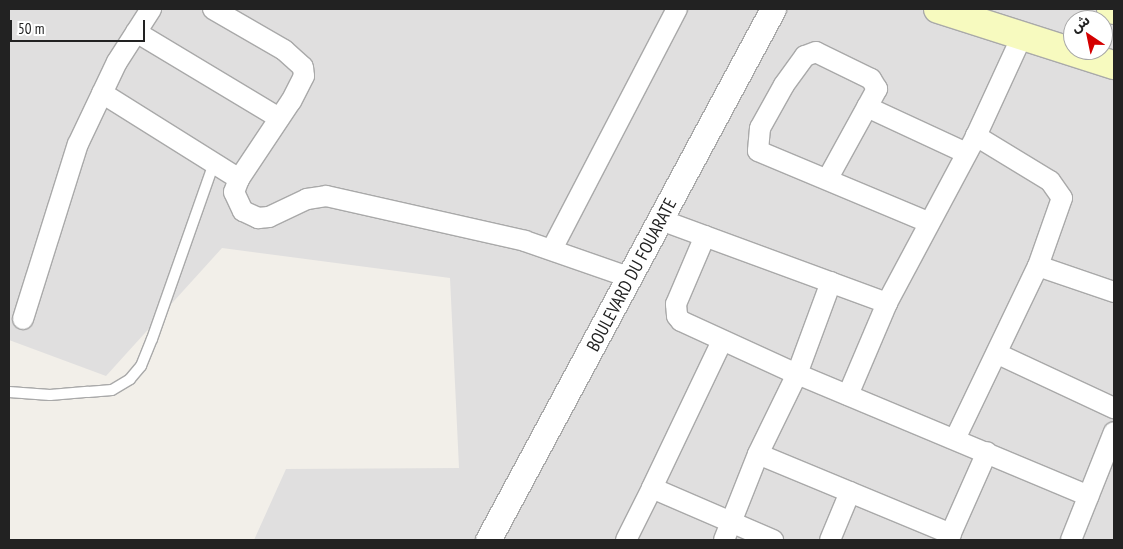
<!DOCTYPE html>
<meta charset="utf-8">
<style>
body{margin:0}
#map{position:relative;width:1123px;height:549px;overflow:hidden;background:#f2efe9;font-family:"PT Sans Narrow","Noto Sans Arabic",sans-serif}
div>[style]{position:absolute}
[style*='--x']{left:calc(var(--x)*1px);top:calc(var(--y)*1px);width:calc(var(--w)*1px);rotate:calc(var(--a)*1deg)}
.residential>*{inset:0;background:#e0dfdf}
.roads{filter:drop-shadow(1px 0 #a9a9a9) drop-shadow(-1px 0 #a9a9a9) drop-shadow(0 1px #a9a9a9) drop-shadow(0 -1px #a9a9a9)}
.service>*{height:10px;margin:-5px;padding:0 5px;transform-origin:5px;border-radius:5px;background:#fff}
.minor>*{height:20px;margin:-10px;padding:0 10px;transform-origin:10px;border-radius:10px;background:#fff}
.tertiary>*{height:25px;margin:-12.5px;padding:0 12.5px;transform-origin:12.5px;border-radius:12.5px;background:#fff}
.secondary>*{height:28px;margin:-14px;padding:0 14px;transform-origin:14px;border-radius:14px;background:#f7fabf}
span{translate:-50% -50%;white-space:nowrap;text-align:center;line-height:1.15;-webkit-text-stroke:5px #fff;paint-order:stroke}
.street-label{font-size:18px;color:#222}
.frame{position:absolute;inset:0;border:10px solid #222;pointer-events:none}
.north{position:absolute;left:1063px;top:10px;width:50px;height:50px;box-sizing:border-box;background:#fff;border:1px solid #a7a7a7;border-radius:50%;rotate:326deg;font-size:14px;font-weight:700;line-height:20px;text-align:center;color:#222}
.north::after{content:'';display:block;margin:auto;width:18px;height:22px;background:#d40000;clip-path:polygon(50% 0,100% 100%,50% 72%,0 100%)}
.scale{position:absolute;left:10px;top:20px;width:135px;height:22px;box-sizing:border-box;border:2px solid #222;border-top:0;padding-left:6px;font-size:15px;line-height:18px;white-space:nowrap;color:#222;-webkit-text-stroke:4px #fff;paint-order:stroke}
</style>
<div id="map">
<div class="residential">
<i style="clip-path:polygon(evenodd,9px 9px,1114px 9px,1114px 540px,254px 540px,286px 469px,459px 468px,450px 278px,222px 248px,106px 376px,9px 340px,9px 9px,1073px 20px,1103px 20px,1103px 50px,1073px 50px,1073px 20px)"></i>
</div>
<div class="roads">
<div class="service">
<i style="--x:9;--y:392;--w:41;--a:4.2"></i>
<i style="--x:50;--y:395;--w:38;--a:-5"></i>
<i style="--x:88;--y:392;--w:24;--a:-5"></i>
<i style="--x:112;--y:390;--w:21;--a:-31"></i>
<i style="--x:130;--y:379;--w:17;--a:-50"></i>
<i style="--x:141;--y:366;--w:29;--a:-68"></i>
<i style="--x:152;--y:339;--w:187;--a:-70.6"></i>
</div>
<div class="minor">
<i style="--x:213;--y:9;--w:82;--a:30"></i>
<i style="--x:284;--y:50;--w:25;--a:42"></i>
<i style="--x:303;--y:67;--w:9;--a:84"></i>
<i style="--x:304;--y:76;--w:28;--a:117"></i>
<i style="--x:291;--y:101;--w:94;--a:123.7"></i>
<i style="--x:239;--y:179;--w:14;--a:111"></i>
<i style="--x:234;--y:192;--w:21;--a:65"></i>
<i style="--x:243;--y:211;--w:17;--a:25"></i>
<i style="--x:258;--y:218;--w:11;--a:-5"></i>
<i style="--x:269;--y:217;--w:42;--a:-25.3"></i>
<i style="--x:307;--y:199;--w:19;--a:-9"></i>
<i style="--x:326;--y:196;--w:204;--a:12.7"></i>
<i style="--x:525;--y:241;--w:112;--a:19.2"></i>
<i style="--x:136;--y:32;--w:167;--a:31"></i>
<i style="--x:102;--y:93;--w:162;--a:32.1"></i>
<i style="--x:867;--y:107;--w:109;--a:24.9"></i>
<i style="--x:828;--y:178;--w:102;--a:-61.2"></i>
<i style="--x:877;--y:89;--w:12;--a:-121"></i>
<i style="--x:871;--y:79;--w:61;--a:-153.9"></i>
<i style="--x:816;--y:52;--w:12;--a:160"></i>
<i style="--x:805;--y:56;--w:36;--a:126"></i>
<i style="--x:784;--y:85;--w:49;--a:119.2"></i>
<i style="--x:760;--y:128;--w:23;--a:95"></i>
<i style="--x:758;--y:151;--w:184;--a:22.7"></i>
<i style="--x:661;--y:220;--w:241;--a:20.2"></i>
<i style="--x:705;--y:236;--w:74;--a:113.1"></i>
<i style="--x:676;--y:304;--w:12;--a:85"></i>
<i style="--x:677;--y:316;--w:6;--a:51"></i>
<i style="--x:681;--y:321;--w:128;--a:24.6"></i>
<i style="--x:797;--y:374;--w:316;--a:22.7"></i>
<i style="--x:552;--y:249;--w:271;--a:-62.5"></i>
<i style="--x:1038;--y:266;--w:80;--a:18.9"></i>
<i style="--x:23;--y:319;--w:183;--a:-72.6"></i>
<i style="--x:78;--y:144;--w:91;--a:-64.6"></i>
<i style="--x:117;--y:62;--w:63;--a:-57.3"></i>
<i style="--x:722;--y:341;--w:163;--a:115.5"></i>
<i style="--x:652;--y:488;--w:132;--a:23.3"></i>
<i style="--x:998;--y:354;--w:128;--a:25"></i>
<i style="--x:848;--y:395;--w:100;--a:-67"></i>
<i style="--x:887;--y:303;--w:189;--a:-61.9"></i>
<i style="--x:976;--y:136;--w:110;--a:-65.3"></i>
<i style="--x:955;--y:439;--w:192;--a:-64.4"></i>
<i style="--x:1038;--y:266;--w:72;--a:-70.6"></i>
<i style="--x:1062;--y:198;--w:21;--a:-125"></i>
<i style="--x:1050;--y:181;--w:87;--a:-148.7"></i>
<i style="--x:758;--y:454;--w:209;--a:22.5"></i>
<i style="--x:626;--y:540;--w:58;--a:-63.4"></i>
<i style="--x:724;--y:540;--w:92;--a:-68.4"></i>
<i style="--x:758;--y:454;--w:89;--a:-64"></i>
<i style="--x:797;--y:374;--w:98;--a:-69.7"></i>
<i style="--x:830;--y:540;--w:52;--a:-67.4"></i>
<i style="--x:948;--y:540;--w:96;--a:-66.1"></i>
<i style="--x:1071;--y:540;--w:116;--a:-68.3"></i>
</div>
<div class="tertiary">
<i style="--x:488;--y:540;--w:603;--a:-61.78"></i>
</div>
<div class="secondary">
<i style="--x:938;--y:9;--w:185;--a:17.7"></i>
<i style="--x:1111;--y:9;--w:3;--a:18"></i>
</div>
</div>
<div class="street-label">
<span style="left:632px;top:275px;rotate:-62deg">BOULEVARD DU FOUARATE</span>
</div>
<div class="frame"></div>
<div class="north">ش</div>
<div class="scale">50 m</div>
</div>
